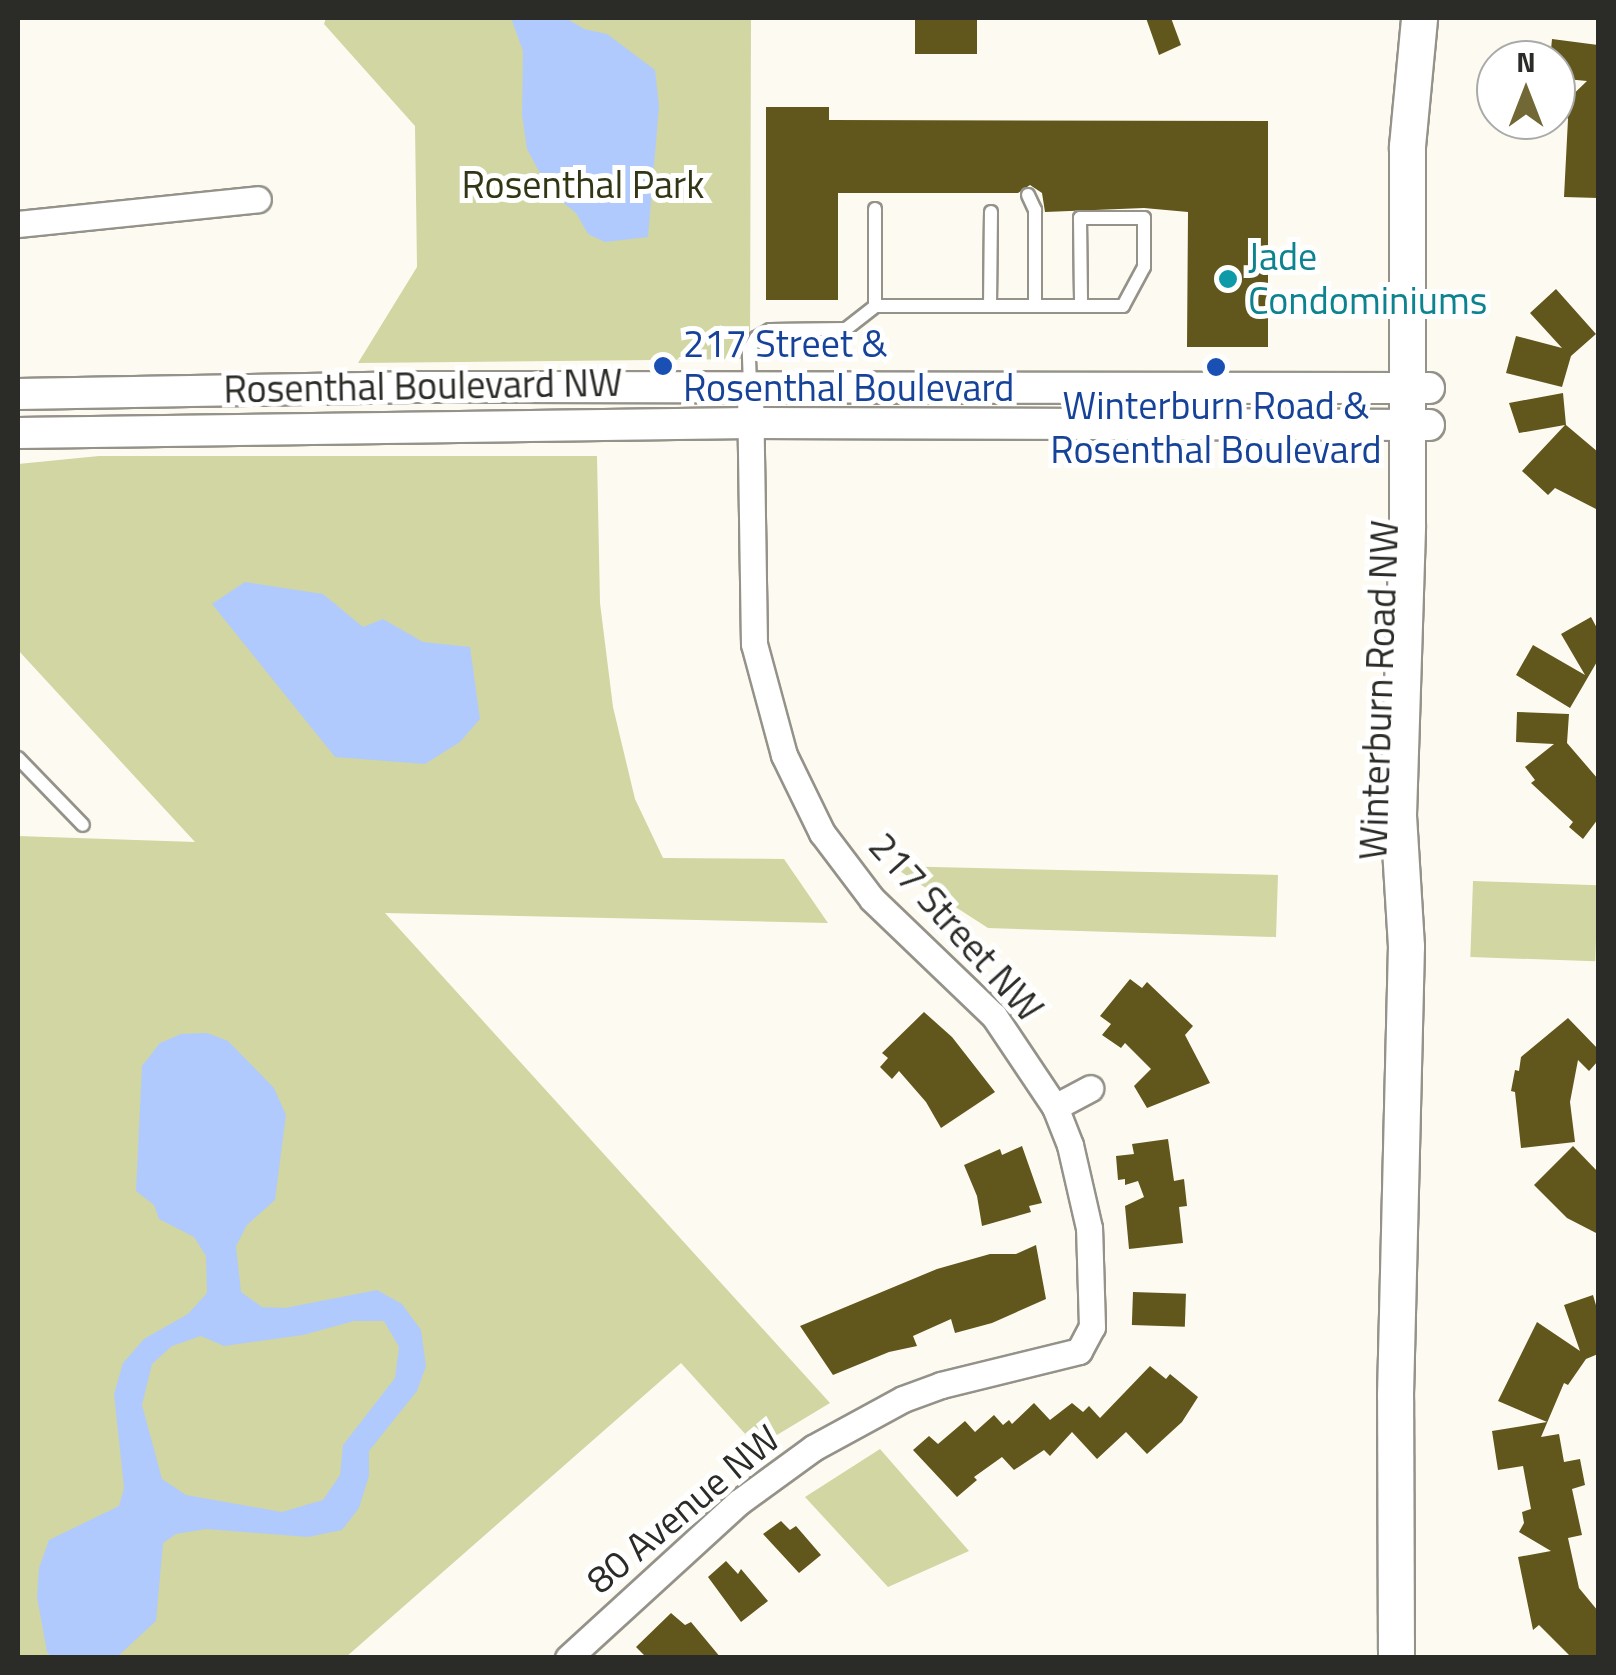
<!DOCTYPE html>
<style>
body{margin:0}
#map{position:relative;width:1616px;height:1675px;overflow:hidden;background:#fdfbf1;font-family:"Titillium Web",sans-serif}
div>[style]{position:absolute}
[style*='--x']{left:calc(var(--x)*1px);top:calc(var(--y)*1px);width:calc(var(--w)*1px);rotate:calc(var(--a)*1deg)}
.green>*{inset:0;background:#d1d6a3;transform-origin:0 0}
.water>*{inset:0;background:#b0cafd}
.building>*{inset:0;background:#61561c;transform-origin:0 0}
.roads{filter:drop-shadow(2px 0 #949289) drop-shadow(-2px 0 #949289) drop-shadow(0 2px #949289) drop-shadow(0 -2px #949289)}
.service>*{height:12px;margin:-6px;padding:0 6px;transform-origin:6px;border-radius:6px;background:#fff}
.minor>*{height:25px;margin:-12.5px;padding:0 12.5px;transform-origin:12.5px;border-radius:12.5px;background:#fff}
.tertiary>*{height:30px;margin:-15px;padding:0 15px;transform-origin:15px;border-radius:15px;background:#fff}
.secondary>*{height:35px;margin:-17.5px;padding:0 17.5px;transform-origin:17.5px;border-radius:17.5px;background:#fff}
.dots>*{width:28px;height:28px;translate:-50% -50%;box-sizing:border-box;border:5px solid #fff;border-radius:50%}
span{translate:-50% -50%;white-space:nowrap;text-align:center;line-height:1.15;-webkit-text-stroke:10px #fff;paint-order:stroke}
.park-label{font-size:38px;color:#333615}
.culture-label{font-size:38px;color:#0d838f}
.left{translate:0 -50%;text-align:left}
.transit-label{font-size:38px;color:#164399}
.street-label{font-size:38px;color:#2b2b27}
.frame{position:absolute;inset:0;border:20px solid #2b2b27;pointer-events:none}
.north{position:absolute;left:1476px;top:40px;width:100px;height:100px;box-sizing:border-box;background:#fff;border:2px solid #aaaaa9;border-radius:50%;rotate:0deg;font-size:28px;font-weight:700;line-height:40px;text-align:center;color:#2b2b27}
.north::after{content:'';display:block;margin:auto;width:35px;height:45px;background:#716835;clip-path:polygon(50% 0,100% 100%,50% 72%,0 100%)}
</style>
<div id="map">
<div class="green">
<i style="clip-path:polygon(326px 18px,751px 18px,750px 359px,358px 363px,417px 267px,415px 126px,324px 24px)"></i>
<i style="clip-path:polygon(99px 456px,597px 456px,600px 603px,613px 707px,635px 799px,663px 858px,784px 859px,828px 923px,385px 913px,830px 1403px,757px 1447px,681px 1363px,346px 1657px,18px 1657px,18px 836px,195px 842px,18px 650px,18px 464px)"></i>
<i style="clip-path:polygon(892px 866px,1278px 875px,1276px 937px,988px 928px)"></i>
<i style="left:1473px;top:881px;width:125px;height:76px;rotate:2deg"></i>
<i style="clip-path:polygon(880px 1449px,969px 1551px,888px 1587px,805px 1497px)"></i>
</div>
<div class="water">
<i style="clip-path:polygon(511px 18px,566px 18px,584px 29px,607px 34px,655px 70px,659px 106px,648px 237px,605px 242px,588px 234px,576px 213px,550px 192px,527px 149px,522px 115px,523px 51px)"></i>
<i style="clip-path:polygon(245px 582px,323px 594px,363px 627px,383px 619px,423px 642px,470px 647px,480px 719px,460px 742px,425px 764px,335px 757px,212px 604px)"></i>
<i style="clip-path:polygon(evenodd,207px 1033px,228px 1041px,274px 1088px,286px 1115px,275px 1200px,247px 1225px,236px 1246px,241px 1292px,262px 1307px,285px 1308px,377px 1290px,402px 1304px,421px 1330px,426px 1366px,417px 1391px,369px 1451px,369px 1476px,359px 1508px,342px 1530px,308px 1537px,206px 1529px,176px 1534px,163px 1543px,156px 1621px,117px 1657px,52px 1657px,47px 1652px,37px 1597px,39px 1568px,49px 1540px,119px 1506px,124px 1488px,114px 1394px,123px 1363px,144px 1339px,188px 1314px,207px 1293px,206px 1256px,194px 1237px,159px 1219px,154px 1205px,136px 1191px,142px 1066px,160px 1043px,181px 1034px,207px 1033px,354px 1321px,384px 1321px,399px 1347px,395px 1378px,343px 1445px,340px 1475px,323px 1500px,282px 1512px,186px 1495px,162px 1479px,142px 1405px,152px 1364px,172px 1346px,201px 1336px,224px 1346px,303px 1335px,354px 1321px)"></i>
</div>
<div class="building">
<i style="left:915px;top:18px;width:62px;height:36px"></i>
<i style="clip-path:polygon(1146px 18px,1171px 18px,1181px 45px,1159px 55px)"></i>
<i style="clip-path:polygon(1552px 39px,1598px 45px,1598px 198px,1564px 197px,1568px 119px,1561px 106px,1587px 81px,1556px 78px,1556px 60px,1550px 60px)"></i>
<i style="clip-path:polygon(766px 107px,829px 107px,829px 120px,1268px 121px,1268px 347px,1187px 347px,1188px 212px,1144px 208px,1045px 212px,1042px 193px,1030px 185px,1018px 193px,838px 193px,838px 300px,766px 300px)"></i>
<i style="clip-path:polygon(1556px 289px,1596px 334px,1571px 356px,1562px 387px,1506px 373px,1516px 336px,1562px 348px,1530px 313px)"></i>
<i style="clip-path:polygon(1563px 393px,1566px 425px,1598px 452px,1598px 510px,1555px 488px,1548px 495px,1522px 471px,1565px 425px,1519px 433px,1509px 403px)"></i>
<i style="clip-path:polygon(1591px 617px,1598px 630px,1598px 660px,1570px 708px,1516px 675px,1533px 645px,1585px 675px,1561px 634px)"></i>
<i style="clip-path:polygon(1517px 712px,1569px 714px,1567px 743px,1598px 779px,1598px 819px,1583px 839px,1569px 827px,1573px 822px,1531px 783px,1535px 780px,1525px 767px,1554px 744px,1516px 742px)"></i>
<i style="clip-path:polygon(1130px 979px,1142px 988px,1147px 982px,1193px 1026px,1185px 1035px,1210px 1083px,1147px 1108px,1134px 1086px,1151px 1069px,1125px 1043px,1121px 1048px,1102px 1035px,1111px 1024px,1100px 1016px)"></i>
<i style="clip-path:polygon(924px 1012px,952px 1037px,995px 1092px,941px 1128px,926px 1102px,899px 1071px,892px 1079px,880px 1067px,888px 1058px,882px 1053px)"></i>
<i style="clip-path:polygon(1568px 1018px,1598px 1049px,1598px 1061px,1589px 1071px,1578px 1060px,1570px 1102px,1575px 1142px,1521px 1148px,1515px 1092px,1511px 1091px,1515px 1070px,1519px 1071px,1521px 1057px)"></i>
<i style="clip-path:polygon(1168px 1139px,1174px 1181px,1184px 1179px,1187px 1206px,1179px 1207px,1183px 1243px,1129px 1249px,1125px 1206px,1144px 1197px,1138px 1181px,1125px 1185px,1125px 1179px,1118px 1180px,1116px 1156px,1134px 1154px,1132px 1144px)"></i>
<i style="clip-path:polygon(1022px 1146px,1042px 1203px,1029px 1206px,1031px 1212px,982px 1226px,977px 1196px,964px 1165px,1000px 1149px,1002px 1155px)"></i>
<i style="clip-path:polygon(1573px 1146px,1598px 1172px,1598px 1234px,1567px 1218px,1534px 1185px)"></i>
<i style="clip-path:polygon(1036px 1245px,1046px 1299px,992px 1323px,955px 1333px,951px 1319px,913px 1336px,917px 1346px,889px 1352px,833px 1375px,800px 1326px,937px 1269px,990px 1254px,1016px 1254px)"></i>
<i style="left:1133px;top:1292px;width:53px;height:33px;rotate:2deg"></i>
<i style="clip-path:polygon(1593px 1295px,1598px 1312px,1598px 1354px,1586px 1359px,1568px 1385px,1564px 1383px,1541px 1437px,1559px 1434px,1564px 1462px,1580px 1459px,1585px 1485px,1572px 1489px,1582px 1535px,1568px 1538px,1579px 1588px,1598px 1611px,1598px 1658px,1572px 1658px,1539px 1625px,1533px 1630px,1518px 1557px,1551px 1551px,1519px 1532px,1524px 1523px,1522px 1512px,1531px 1509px,1523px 1466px,1498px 1470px,1492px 1431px,1547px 1422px,1498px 1401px,1537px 1322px,1580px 1351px,1564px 1305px)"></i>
<i style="clip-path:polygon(1150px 1366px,1166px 1379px,1170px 1374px,1198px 1397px,1182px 1422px,1147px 1454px,1126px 1432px,1097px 1459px,1072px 1432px,1050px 1456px,1044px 1450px,1014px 1470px,1002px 1457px,974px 1477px,977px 1480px,957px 1497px,913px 1450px,929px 1436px,938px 1444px,965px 1421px,975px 1432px,994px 1415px,1003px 1425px,1009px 1420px,1012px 1424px,1034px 1403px,1050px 1420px,1072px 1403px,1083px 1412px,1089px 1406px,1100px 1418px)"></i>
<i style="clip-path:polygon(781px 1521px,790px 1530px,796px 1526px,821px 1555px,799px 1573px,763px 1534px)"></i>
<i style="clip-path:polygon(726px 1561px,738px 1574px,741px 1569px,768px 1601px,741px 1622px,708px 1577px)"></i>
<i style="clip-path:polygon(671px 1613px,685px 1625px,691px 1622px,721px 1658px,647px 1658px,636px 1647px)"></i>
</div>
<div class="roads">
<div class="service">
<i style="--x:1028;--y:195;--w:17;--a:65"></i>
<i style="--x:1035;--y:210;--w:96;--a:90"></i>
<i style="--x:875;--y:306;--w:97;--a:-90"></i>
<i style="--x:990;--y:306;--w:94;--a:-89.4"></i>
<i style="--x:750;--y:386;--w:36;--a:-92"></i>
<i style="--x:749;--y:350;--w:14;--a:-60"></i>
<i style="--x:756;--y:338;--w:16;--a:-30"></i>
<i style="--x:770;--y:330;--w:76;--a:-0.8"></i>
<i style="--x:846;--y:329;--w:37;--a:-38"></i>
<i style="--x:875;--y:306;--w:248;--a:0"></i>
<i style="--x:1123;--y:306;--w:44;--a:-61.7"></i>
<i style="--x:1144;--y:267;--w:49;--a:-90"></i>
<i style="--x:1144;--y:218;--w:64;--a:180"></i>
<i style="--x:1080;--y:218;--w:88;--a:89.3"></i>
<i style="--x:18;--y:758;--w:93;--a:45.9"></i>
</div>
<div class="minor">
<i style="--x:18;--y:224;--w:241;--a:-5.9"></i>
<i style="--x:1055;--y:1107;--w:40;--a:-28"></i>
<i style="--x:568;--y:1658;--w:231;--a:-42.4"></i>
<i style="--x:739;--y:1502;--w:92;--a:-36.1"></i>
<i style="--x:813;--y:1448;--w:102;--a:-28.6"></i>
<i style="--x:903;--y:1399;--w:40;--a:-20.2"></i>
<i style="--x:941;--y:1385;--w:142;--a:-13.8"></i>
<i style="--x:1079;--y:1351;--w:27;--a:-62"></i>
<i style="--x:1092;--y:1327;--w:99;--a:-91.7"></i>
<i style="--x:1089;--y:1228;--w:85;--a:-102.9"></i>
<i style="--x:1070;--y:1145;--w:41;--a:-111.5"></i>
<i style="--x:1055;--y:1107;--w:110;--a:-123.8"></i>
<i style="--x:994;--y:1016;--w:169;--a:-136.2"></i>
<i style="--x:872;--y:899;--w:83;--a:-127.1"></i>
<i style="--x:822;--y:833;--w:87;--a:-116"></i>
<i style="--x:784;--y:755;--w:115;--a:-105.1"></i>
<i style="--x:754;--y:644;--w:258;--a:-90.9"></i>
</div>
<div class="tertiary">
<i style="--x:18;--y:394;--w:389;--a:-1"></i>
<i style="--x:407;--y:387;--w:1022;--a:0.06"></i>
<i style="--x:18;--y:433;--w:732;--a:-0.78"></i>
<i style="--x:750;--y:423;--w:679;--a:0.17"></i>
</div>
<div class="secondary">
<i style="--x:1396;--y:1658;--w:263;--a:-90.2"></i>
<i style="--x:1395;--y:1395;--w:449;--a:-88.6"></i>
<i style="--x:1406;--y:946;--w:131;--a:-93.5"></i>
<i style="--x:1398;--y:815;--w:290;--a:-88.2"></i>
<i style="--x:1407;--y:525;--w:379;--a:-90"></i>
<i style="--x:1407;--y:146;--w:129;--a:-84.6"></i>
</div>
</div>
<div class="dots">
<i style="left:1228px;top:279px;background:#0f9aa8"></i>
<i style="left:663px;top:366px;background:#1a4fb4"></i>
<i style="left:1216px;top:367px;background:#1a4fb4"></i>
</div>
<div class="park-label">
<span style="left:583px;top:185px">Rosenthal Park</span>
</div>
<div class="culture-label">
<span class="left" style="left:1248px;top:279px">Jade<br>Condominiums</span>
</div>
<div class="transit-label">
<span class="left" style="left:683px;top:366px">217 Street &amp;<br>Rosenthal Boulevard</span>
<span style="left:1216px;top:428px">Winterburn Road &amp;<br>Rosenthal Boulevard</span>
</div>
<div class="street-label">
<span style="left:423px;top:386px;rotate:-1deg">Rosenthal Boulevard NW</span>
<span style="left:1379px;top:690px;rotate:-88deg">Winterburn Road NW</span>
<span style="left:956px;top:927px;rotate:48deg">217 Street NW</span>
<span style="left:683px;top:1509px;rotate:-40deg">80 Avenue NW</span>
</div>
<div class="frame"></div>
<div class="north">N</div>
</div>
